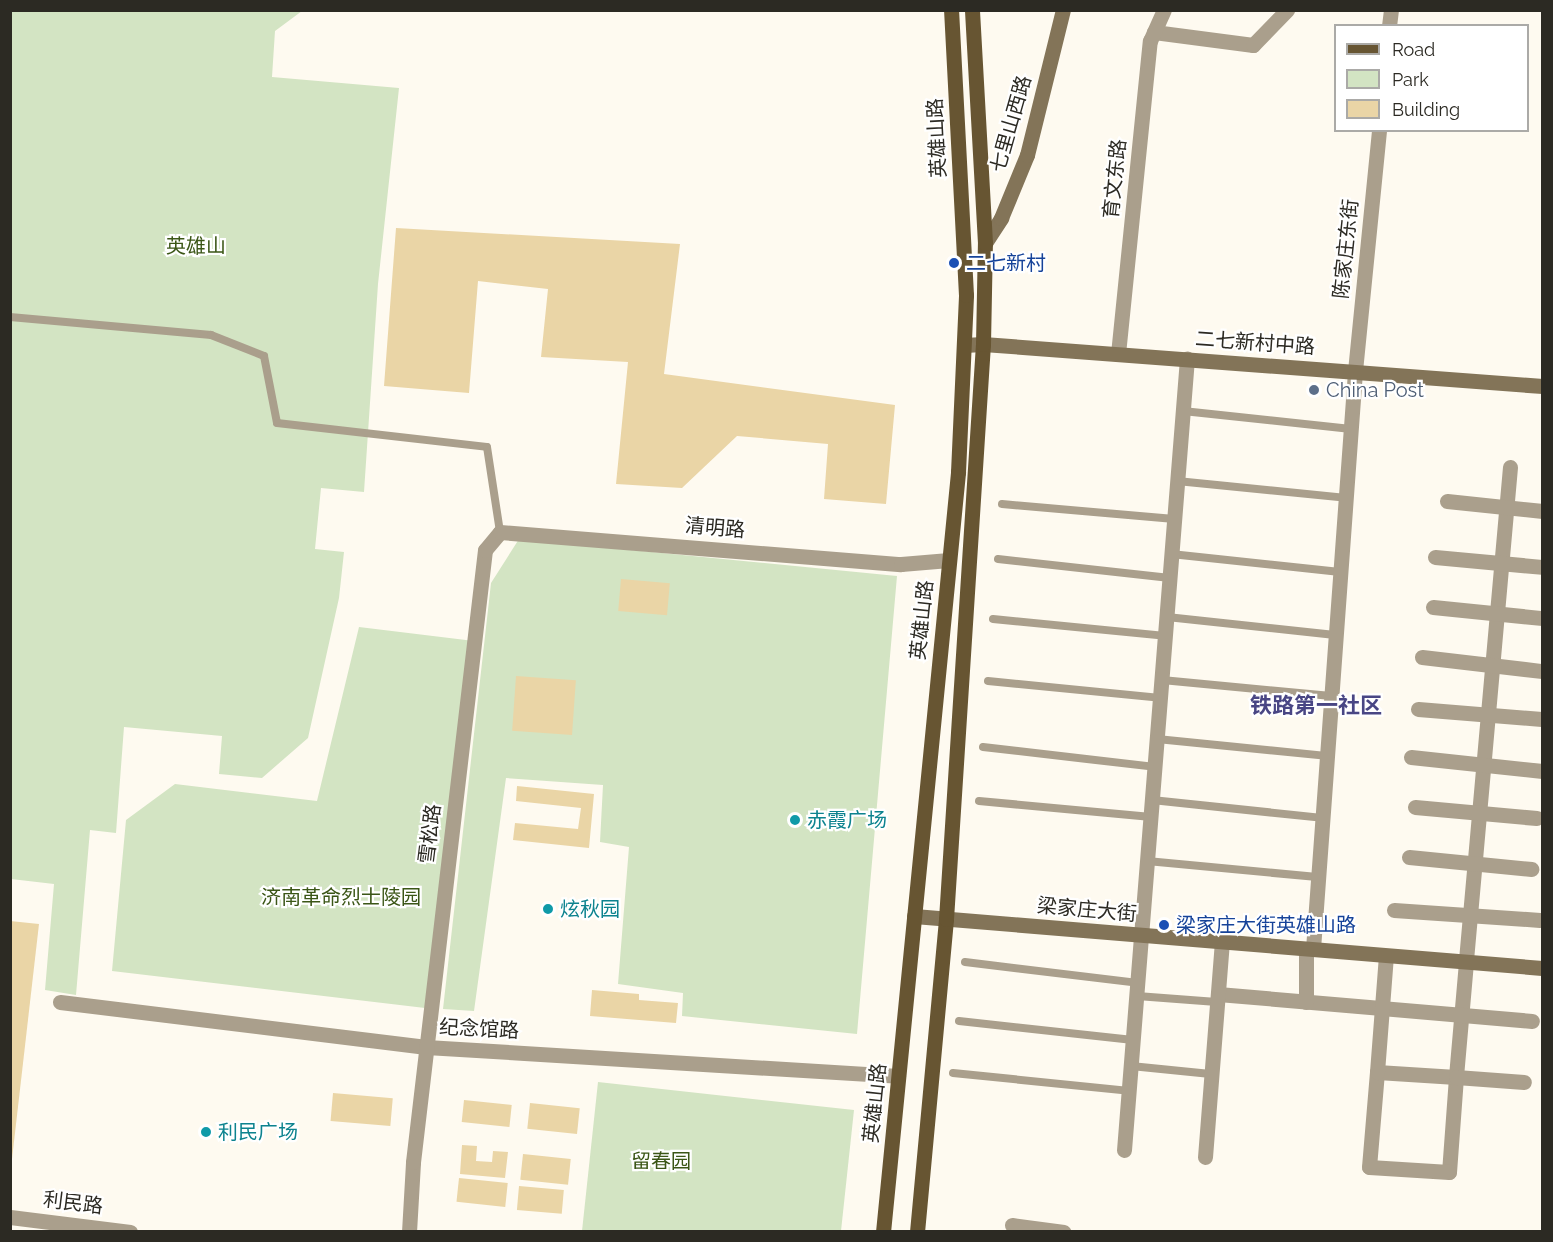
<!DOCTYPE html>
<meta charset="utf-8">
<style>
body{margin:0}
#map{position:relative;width:1553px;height:1242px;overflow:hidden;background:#fefaf0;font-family:Raleway,"Noto Sans SC",sans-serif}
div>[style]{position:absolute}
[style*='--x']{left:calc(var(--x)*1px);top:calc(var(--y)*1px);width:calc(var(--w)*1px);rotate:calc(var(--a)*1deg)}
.green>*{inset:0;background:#d3e4c3}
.building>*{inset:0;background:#ead5a6;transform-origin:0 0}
.lane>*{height:8px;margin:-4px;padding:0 4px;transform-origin:4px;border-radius:4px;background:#aa9f8c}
.street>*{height:15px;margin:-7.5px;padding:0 7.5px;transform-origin:7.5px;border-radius:7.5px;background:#aa9f8c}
.secondary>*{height:15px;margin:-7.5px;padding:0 7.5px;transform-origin:7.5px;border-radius:7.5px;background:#837458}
.primary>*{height:15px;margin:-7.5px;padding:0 7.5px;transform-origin:7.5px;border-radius:7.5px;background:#675532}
.dots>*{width:16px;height:16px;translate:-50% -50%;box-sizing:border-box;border:3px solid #fff;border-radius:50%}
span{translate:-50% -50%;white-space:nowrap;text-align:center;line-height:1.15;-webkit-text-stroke:4.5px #fff;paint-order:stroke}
.street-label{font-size:20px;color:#2c2a23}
.park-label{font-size:20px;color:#3b5616}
.transit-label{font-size:20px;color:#164399}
.left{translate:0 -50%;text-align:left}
.service-label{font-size:20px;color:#4e5e75}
.culture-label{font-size:20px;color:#0d838f}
.quarter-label{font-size:22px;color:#494684;font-weight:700}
.frame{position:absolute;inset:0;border:12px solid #2c2a23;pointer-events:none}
.legend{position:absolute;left:1334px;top:24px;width:195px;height:108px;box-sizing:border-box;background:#fff;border:2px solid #abaaa7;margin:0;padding:8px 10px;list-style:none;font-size:18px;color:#2c2a23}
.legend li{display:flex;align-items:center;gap:12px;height:30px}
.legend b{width:30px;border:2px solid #abaaa7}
</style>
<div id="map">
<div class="green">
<i style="clip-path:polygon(11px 11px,302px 11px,275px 31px,272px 77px,399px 88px,378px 284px,364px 492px,321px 488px,315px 549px,344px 552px,339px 598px,308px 738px,262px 778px,219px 774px,222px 736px,124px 727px,116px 833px,90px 830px,76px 995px,45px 990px,54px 884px,11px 879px)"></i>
<i style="clip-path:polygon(519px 539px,897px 576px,857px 1034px,682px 1016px,683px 993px,618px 984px,629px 847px,600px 842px,603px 785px,506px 778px,474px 1011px,443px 1009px,491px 583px)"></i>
<i style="clip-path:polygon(359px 627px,474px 641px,425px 1008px,112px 971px,126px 820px,175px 784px,317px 801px)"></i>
<i style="clip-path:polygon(598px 1082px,854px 1110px,841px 1231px,582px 1231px)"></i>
</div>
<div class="building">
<i style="clip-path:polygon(396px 228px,680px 244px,664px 374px,895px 405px,886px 504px,824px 499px,828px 444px,737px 436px,682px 488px,616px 484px,628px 362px,541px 357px,548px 289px,478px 281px,469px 393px,384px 386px)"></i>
<i style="left:621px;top:579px;width:49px;height:32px;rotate:5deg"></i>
<i style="left:516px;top:676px;width:60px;height:55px;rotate:4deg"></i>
<i style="clip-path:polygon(517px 786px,594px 794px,589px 848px,513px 840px,515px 823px,578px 829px,581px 808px,516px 801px)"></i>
<i style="clip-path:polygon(10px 921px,39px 924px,12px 1159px,10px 1159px)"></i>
<i style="clip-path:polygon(592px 990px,639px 994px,639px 1000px,678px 1003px,676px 1023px,590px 1016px)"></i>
<i style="left:333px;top:1093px;width:60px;height:28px;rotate:5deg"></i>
<i style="left:464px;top:1100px;width:48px;height:22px;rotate:6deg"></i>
<i style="left:530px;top:1103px;width:50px;height:26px;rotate:6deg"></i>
<i style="clip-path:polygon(462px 1145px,477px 1146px,476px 1161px,492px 1162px,493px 1151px,508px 1152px,505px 1178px,460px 1174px)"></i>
<i style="left:523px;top:1154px;width:48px;height:26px;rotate:6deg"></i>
<i style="left:459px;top:1178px;width:49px;height:24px;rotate:6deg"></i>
<i style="left:519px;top:1186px;width:45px;height:24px;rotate:5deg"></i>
</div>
<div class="lane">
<i style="--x:10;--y:317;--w:202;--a:5.1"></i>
<i style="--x:211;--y:335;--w:57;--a:21.6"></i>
<i style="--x:264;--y:356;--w:68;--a:79"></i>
<i style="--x:277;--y:423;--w:211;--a:6.5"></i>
<i style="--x:487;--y:447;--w:86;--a:81.3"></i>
<i style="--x:1183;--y:411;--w:169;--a:6.1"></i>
<i style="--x:1177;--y:481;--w:170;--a:5.7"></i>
<i style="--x:1002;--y:504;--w:173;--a:5"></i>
<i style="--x:1171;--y:554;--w:170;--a:6.1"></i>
<i style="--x:998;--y:559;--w:173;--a:6.3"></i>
<i style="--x:1167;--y:617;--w:169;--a:6.1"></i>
<i style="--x:993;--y:619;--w:173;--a:5.6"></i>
<i style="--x:1162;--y:680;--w:170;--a:5.4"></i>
<i style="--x:988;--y:681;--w:173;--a:5.6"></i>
<i style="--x:1157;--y:739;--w:170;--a:5.7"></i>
<i style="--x:983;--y:747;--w:173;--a:6.6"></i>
<i style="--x:1152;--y:800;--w:171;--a:6"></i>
<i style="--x:979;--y:801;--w:173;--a:5.3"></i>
<i style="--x:1147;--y:861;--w:171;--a:5.4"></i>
<i style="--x:965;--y:962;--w:174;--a:6.9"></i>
<i style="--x:1137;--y:996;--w:80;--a:4.3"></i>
<i style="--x:959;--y:1021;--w:175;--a:6.2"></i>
<i style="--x:1131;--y:1066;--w:80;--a:5.7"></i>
<i style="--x:953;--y:1073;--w:177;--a:5.8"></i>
</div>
<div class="street">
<i style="--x:1389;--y:26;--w:16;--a:-83"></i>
<i style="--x:1154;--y:32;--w:100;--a:7.5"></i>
<i style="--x:1253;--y:45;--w:49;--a:-45.8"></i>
<i style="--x:1118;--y:354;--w:315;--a:-84.2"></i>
<i style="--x:1150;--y:41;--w:34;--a:-66"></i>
<i style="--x:1510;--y:467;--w:497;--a:95.1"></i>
<i style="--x:1466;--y:962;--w:115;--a:95"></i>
<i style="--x:1456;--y:1077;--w:95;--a:94.2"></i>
<i style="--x:1449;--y:1172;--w:80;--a:-176.4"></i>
<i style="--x:1369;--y:1167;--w:95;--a:-85.2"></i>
<i style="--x:1377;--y:1072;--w:79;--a:3.6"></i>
<i style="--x:1456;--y:1077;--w:68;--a:4.2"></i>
<i style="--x:1447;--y:501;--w:96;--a:6"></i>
<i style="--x:1435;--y:557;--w:107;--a:5.3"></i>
<i style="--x:1433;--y:607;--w:110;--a:5.8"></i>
<i style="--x:1422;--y:657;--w:121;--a:6.7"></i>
<i style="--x:1418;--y:709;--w:124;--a:4.6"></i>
<i style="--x:1411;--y:757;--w:132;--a:6.1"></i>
<i style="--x:1415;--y:807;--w:122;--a:5.2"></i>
<i style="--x:1409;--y:857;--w:123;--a:5.6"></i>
<i style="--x:1394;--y:910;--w:146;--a:3.9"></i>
<i style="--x:1313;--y:949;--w:580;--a:-85.84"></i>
<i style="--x:1355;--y:371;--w:242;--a:-84.3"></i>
<i style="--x:1218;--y:994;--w:315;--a:4.9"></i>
<i style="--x:60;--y:1002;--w:369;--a:7"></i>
<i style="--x:426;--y:1047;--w:473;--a:3.5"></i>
<i style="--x:1306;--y:1002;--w:53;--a:-90"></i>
<i style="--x:1377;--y:1072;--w:116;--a:-85.6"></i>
<i style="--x:1124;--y:1150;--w:794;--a:-85.45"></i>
<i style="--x:1205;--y:1157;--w:216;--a:-85.5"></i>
<i style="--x:10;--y:1217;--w:121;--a:7.1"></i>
<i style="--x:1012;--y:1225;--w:52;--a:7.7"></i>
<i style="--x:409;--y:1232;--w:70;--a:-86.7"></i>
<i style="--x:413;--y:1162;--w:616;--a:-83.29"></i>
<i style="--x:485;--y:550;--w:23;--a:-50"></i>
<i style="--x:500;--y:532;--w:402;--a:4.6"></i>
<i style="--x:901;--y:564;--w:48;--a:-4.8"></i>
</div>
<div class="secondary">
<i style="--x:985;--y:243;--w:30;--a:-57"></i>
<i style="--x:1001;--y:218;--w:68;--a:-67.6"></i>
<i style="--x:1027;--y:155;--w:149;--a:-76.1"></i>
<i style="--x:964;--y:345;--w:19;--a:-3"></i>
<i style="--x:983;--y:344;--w:561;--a:4.3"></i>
<i style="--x:914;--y:916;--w:630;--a:4.73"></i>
</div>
<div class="primary">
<i style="--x:883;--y:1232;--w:764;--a:-84.36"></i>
<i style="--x:958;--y:472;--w:177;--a:-87.4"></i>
<i style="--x:966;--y:295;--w:285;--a:-93"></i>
<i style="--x:917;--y:1232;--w:314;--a:-84.7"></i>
<i style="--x:946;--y:919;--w:576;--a:-86.32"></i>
<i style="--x:983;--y:344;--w:101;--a:-88.9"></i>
<i style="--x:985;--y:243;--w:233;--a:-93.2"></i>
</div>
<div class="dots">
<i style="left:954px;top:263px;background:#1a4fb4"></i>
<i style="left:1314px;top:390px;background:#5c6f8a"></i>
<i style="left:795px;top:820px;background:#0f9aa8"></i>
<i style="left:548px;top:909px;background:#0f9aa8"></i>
<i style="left:1164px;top:925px;background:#1a4fb4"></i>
<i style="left:206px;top:1132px;background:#0f9aa8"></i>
</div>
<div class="street-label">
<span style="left:1011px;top:124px;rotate:-74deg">七里山西路</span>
<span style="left:937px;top:138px;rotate:-93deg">英雄山路</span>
<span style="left:1115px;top:179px;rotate:-84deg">育文东路</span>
<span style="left:1346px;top:249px;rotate:-84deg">陈家庄东街</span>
<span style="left:1255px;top:343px;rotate:4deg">二七新村中路</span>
<span style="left:715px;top:528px;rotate:5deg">清明路</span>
<span style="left:922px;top:620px;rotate:-84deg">英雄山路</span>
<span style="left:430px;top:834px;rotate:-83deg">雪松路</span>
<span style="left:1087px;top:910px;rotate:5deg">梁家庄大街</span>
<span style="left:479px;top:1029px;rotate:3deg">纪念馆路</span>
<span style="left:875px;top:1103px;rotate:-84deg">英雄山路</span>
<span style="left:73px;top:1203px;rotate:7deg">利民路</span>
</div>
<div class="park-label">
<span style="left:196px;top:246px">英雄山</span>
<span style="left:341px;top:897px">济南革命烈士陵园</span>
<span style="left:661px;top:1161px">留春园</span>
</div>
<div class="transit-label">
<span class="left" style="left:966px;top:263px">二七新村</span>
<span class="left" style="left:1176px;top:925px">梁家庄大街英雄山路</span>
</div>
<div class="service-label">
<span class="left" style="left:1326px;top:390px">China Post</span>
</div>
<div class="culture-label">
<span class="left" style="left:807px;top:820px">赤霞广场</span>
<span class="left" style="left:560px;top:909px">炫秋园</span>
<span class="left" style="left:218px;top:1132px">利民广场</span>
</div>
<div class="quarter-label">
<span style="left:1316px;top:706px">铁路第一社区</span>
</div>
<div class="frame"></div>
<ul class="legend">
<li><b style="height:8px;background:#675532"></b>Road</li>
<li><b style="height:16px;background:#d3e4c3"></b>Park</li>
<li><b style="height:16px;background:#ead5a6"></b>Building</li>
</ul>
</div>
